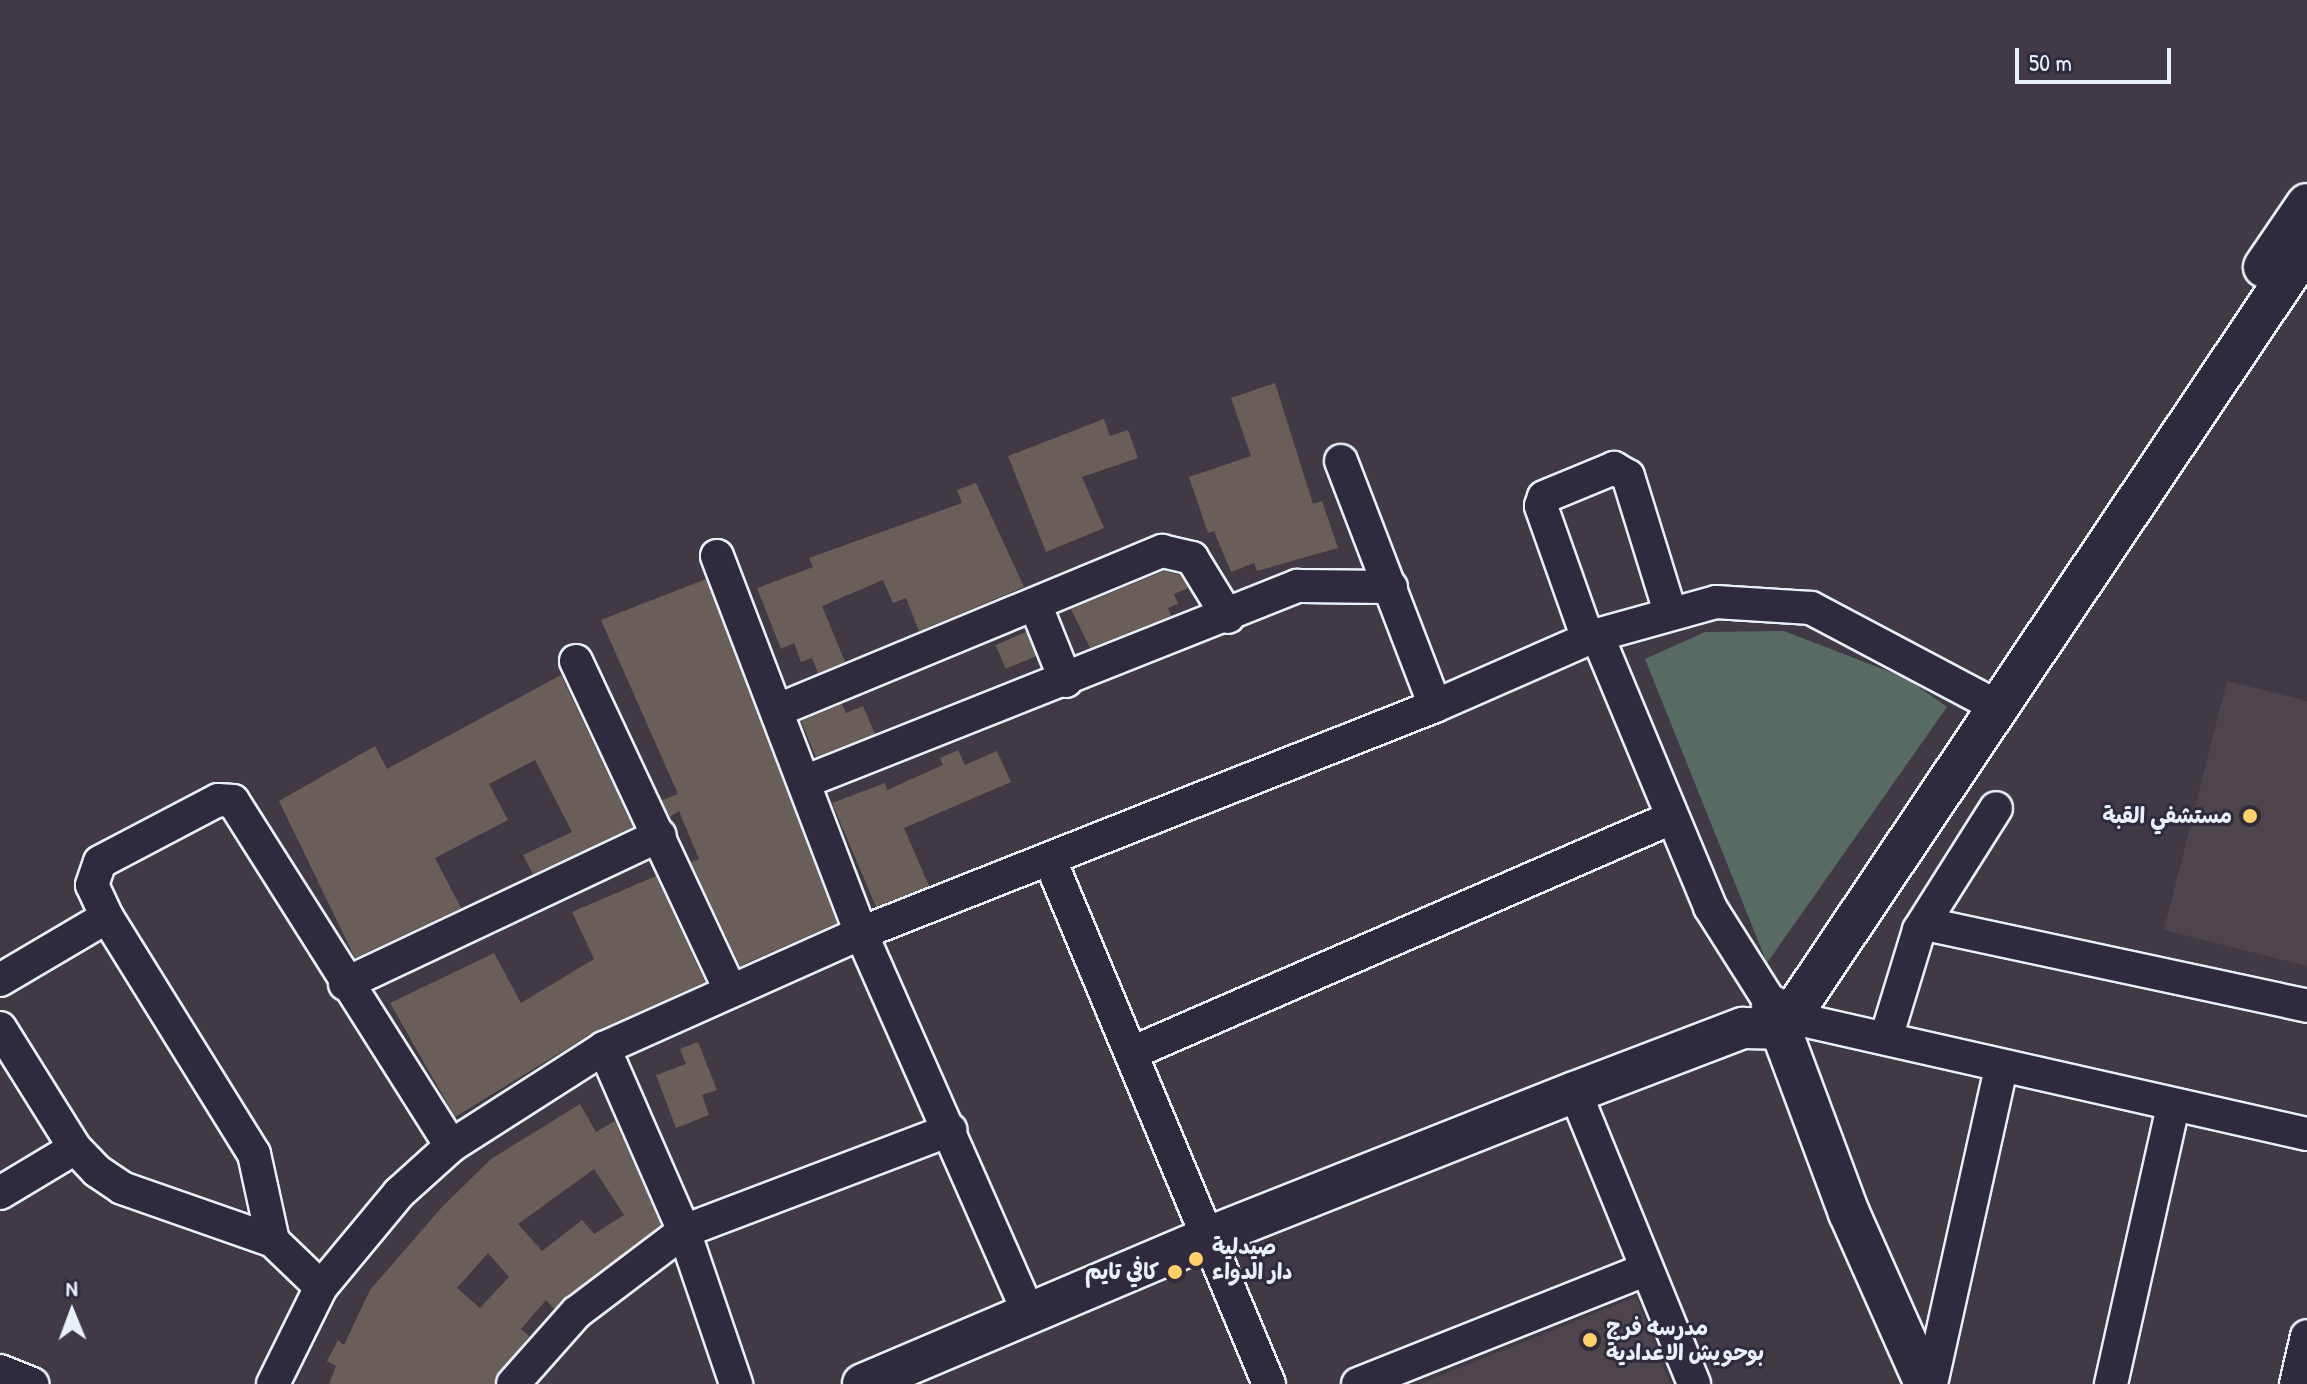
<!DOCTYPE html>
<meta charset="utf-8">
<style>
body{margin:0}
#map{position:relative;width:2307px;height:1384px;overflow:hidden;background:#413a45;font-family:"Patrick Hand","Playpen Sans Arabic",sans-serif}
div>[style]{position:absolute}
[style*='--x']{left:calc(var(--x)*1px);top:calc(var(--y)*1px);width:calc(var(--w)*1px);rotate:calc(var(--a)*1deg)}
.built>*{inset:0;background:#4d454b}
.green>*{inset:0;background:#576b64}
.building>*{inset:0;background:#6a5e59;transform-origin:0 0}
.roads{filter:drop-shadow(2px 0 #e8f1f8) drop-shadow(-2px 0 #e8f1f8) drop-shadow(0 2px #e8f1f8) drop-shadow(0 -2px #e8f1f8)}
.minor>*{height:32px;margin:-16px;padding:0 16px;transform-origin:16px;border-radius:16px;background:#2f2a3d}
.major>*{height:40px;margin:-20px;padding:0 20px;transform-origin:20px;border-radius:20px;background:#2f2a3d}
.dots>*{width:22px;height:22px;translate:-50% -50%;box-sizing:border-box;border:4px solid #2f2a3d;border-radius:50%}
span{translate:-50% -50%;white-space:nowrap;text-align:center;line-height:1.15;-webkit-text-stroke:6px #2f2a3d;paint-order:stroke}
.poi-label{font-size:22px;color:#e8f1f8;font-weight:700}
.right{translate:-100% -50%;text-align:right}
.left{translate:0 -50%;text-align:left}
.north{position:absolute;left:32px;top:1272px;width:80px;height:80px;-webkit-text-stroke:6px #2f2a3d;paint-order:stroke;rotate:359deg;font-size:22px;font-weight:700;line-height:32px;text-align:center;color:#e8f1f8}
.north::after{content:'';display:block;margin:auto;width:28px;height:36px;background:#e8f1f8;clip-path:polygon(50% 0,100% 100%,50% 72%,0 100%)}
.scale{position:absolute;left:2015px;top:48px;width:156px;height:36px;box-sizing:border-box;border:4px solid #e8f1f8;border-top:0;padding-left:10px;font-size:24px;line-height:28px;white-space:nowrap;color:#e8f1f8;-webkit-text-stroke:6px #2f2a3d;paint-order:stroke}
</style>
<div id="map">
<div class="built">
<i style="clip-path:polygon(2227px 681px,2307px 701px,2307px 966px,2164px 930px)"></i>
<i style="clip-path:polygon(1636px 1297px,1670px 1384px,1419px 1384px)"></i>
</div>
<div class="green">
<i style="clip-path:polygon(1784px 631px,1906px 678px,1947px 707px,1767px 963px,1645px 659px,1705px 632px)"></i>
</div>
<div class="building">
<i style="clip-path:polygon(1275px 383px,1313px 504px,1322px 501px,1338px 548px,1257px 571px,1254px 563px,1231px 572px,1214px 531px,1208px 533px,1189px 477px,1251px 456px,1231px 398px)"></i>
<i style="clip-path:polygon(1104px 419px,1110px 436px,1128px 430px,1138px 458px,1082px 477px,1104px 528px,1046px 552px,1008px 456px)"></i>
<i style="clip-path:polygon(976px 483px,1024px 587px,919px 631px,906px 598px,893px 603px,883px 580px,822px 606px,845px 662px,818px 673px,812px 658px,801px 662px,794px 643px,781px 649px,757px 588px,813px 567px,809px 558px,962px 503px,957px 490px)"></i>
<i style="clip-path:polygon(1164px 571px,1180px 575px,1188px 588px,1174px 594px,1178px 604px,1168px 608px,1171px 616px,1090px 648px,1071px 609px)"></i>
<i style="clip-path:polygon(706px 579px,837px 923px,740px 966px,691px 862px,699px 859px,679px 811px,670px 817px,662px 800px,678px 794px,601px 620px)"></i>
<i style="left:1026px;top:632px;width:26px;height:33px;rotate:67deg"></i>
<i style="clip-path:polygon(561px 675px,633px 827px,533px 874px,523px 855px,572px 832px,535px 760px,489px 784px,508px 820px,435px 858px,461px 908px,355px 958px,279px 801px,375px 746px,387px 769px)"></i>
<i style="clip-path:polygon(842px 704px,846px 713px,863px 706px,875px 734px,816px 757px,801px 721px)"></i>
<i style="clip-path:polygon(958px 750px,965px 765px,997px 751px,1011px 782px,904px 828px,929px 886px,876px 907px,832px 803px,885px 783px,887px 790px,943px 765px,940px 758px)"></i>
<i style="clip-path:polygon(656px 876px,705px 982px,594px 1032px,455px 1117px,390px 1003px,494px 953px,521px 1003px,594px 959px,572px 912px)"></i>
<i style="clip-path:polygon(698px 1042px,717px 1090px,702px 1095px,709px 1115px,676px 1128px,656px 1075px,686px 1064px,680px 1049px)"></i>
<i style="clip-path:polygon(evenodd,580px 1104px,596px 1132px,615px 1121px,661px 1225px,554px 1309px,546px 1300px,521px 1329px,529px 1336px,495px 1384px,329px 1384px,336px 1366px,327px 1361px,338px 1340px,344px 1345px,370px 1290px,442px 1207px,491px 1159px,580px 1104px,594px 1169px,624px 1215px,594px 1234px,582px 1220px,542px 1251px,518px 1224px,594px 1169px,580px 1104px,488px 1253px,509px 1277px,480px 1308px,457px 1288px,488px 1253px)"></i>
</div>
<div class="roads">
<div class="minor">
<i style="--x:1341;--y:461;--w:262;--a:69"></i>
<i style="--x:717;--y:556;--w:404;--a:69.1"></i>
<i style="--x:861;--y:933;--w:413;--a:66.2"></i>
<i style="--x:1035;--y:604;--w:83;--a:68.1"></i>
<i style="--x:1597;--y:635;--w:295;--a:67.4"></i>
<i style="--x:1710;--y:907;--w:112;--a:57.7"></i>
<i style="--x:1588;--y:639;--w:141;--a:-109.5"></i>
<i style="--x:1541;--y:506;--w:9;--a:-72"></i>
<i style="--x:1544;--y:497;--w:76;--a:-22.5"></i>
<i style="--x:1614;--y:468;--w:16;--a:30"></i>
<i style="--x:1628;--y:476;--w:142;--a:72.8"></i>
<i style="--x:576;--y:661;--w:363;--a:64.9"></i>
<i style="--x:778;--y:710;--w:416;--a:-22.5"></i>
<i style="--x:1162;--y:551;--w:31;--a:13"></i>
<i style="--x:1192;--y:558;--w:69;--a:58.6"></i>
<i style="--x:804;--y:782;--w:531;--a:-21.68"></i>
<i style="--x:1297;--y:586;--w:94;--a:0.6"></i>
<i style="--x:1050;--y:860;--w:568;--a:67.32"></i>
<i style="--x:1926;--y:924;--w:390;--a:12.1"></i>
<i style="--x:0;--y:980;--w:124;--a:-30.5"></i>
<i style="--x:345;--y:984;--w:348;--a:-25.3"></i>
<i style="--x:1793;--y:1018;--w:527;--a:12.72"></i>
<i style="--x:0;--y:1028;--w:142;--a:58"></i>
<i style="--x:75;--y:1148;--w:32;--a:46"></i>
<i style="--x:97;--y:1171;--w:30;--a:34"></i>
<i style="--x:122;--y:1188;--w:160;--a:19.3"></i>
<i style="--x:273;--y:1241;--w:66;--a:43.8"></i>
<i style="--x:1886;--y:1038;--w:113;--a:-73"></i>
<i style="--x:1919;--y:930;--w:144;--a:-57.7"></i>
<i style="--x:604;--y:1048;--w:200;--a:66.4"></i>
<i style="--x:684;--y:1231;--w:162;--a:71.2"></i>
<i style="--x:1134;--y:1052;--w:584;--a:-23.53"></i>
<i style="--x:1575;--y:1092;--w:315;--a:67.8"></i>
<i style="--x:0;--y:1193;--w:87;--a:-31"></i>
<i style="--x:273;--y:1241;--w:89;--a:-102.3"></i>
<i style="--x:254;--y:1154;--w:279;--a:-121.8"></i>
<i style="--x:107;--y:917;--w:35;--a:-115"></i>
<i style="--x:92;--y:885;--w:24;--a:-71"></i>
<i style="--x:100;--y:862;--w:133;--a:-27.7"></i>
<i style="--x:218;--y:800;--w:15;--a:4"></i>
<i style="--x:233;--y:801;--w:408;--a:57.7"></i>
<i style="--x:0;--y:1371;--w:35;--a:22"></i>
<i style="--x:273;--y:1384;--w:108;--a:-63.7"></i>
<i style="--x:321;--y:1287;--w:122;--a:-50.3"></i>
<i style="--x:399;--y:1193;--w:70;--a:-42.1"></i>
<i style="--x:451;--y:1146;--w:182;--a:-32.6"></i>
<i style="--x:604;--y:1048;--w:282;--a:-24.1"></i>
<i style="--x:861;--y:933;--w:617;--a:-21.58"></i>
<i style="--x:1435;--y:706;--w:177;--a:-23.7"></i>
<i style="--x:1597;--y:635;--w:123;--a:-15.5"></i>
<i style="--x:1716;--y:602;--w:95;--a:3.6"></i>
<i style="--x:1811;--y:608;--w:207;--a:27.9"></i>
<i style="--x:513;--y:1384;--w:96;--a:-48.4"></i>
<i style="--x:577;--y:1312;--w:134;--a:-37.1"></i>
<i style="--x:684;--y:1231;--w:285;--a:-20.8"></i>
<i style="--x:1358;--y:1384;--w:309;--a:-21.7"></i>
<i style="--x:1931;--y:1384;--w:325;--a:-77.5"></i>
<i style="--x:2111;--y:1384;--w:285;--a:-77.4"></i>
<i style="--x:2296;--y:1384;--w:49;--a:-77.1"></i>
</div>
<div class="major">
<i style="--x:2264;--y:267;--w:76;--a:-55.7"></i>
<i style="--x:1772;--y:1006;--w:221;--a:69.6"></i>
<i style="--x:1849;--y:1213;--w:187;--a:66"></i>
<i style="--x:863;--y:1384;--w:378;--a:-23"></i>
<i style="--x:1211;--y:1236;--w:391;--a:-21.6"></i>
<i style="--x:1575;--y:1092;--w:180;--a:-20.9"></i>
<i style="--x:1743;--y:1028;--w:39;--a:1"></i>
<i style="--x:1782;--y:1029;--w:942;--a:-56.12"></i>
</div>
</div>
<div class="dots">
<i style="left:2250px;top:816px;background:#ffd166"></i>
<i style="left:1196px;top:1259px;background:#ffd166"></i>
<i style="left:1175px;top:1272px;background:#ffd166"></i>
<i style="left:1590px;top:1340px;background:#ffd166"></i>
</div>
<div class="poi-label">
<span class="right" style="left:2232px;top:816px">مستشفي القبة</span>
<span class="left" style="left:1212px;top:1259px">صيدلية<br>دار الدواء</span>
<span class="right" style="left:1159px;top:1272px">كافي تايم</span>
<span class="left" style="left:1606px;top:1340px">مدرسه فرج<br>بوحويش الاعدادية</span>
</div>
<div class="north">N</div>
<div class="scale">50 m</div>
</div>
